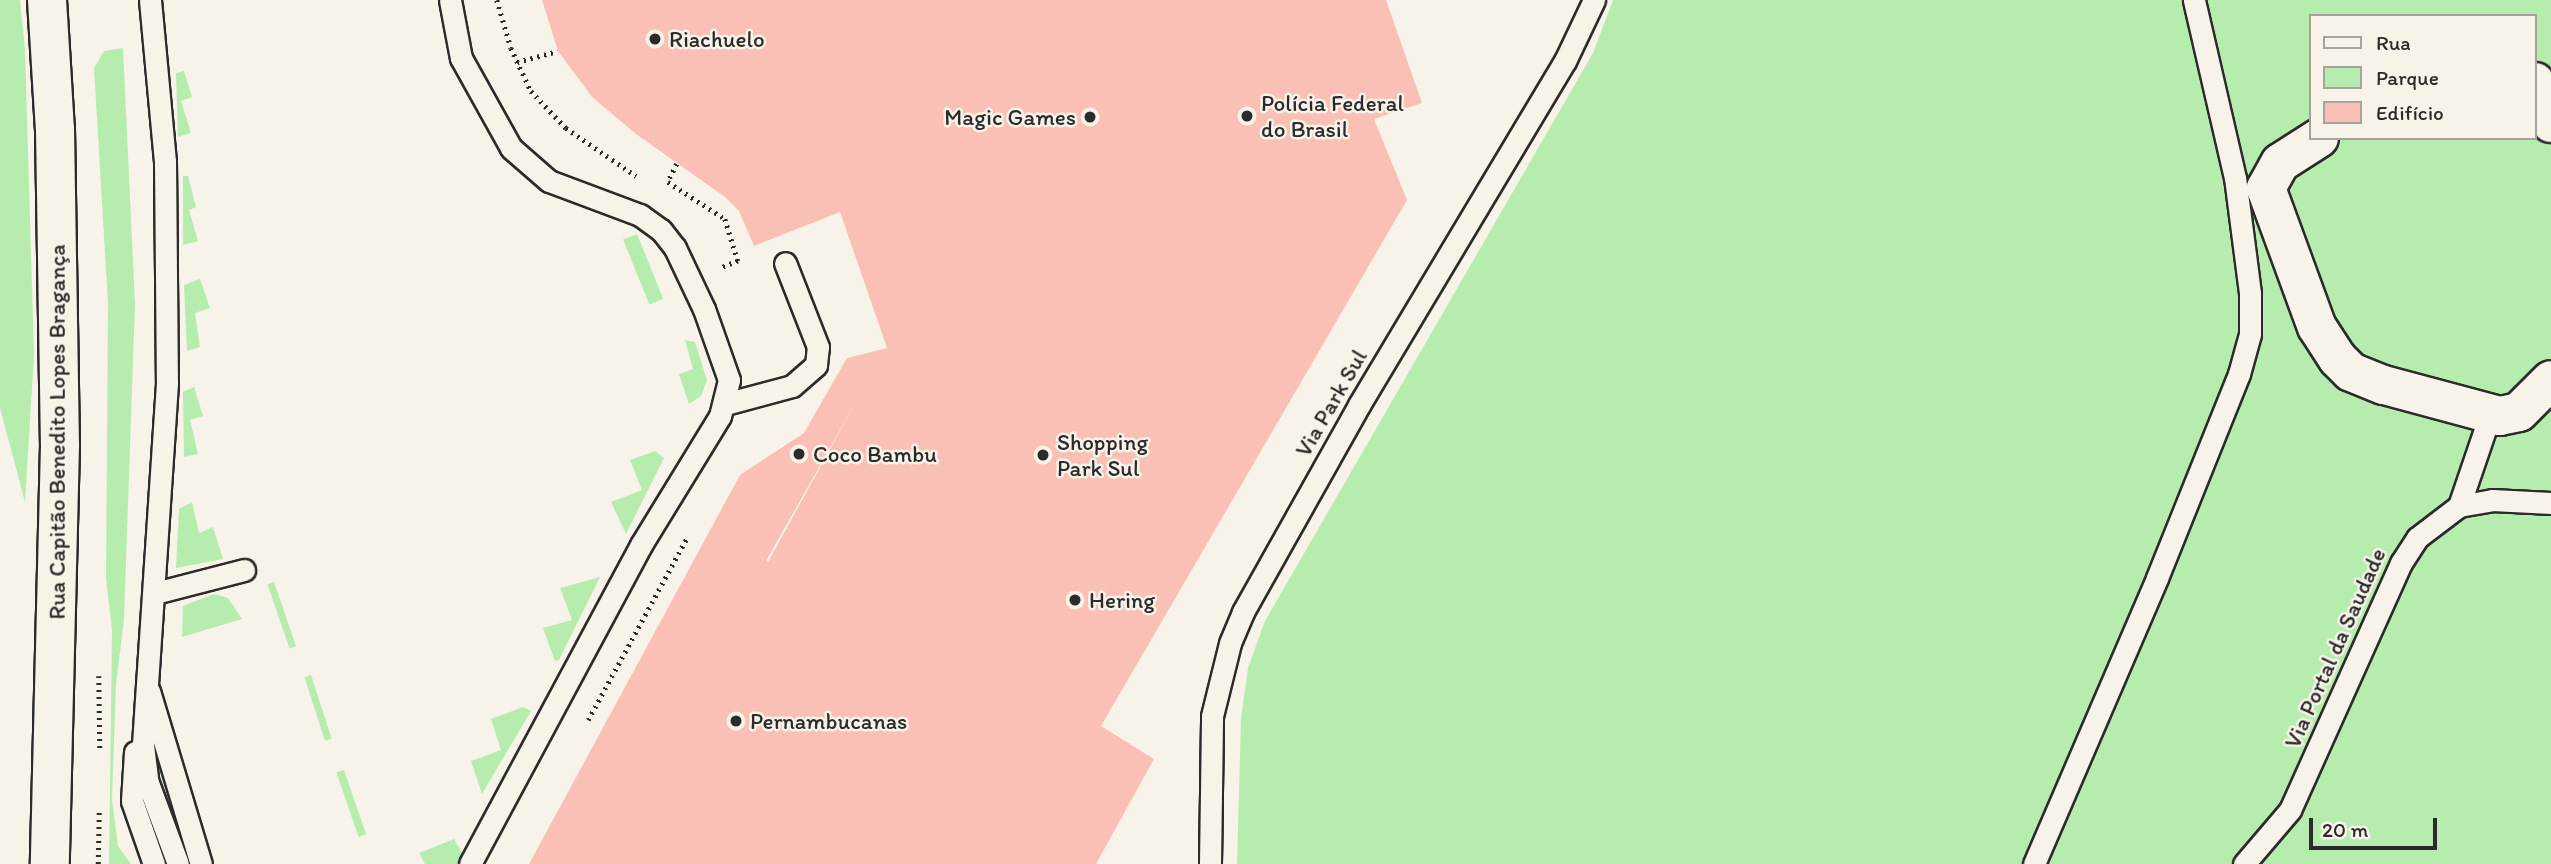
<!DOCTYPE html>
<meta charset="utf-8">
<style>
body{margin:0}
#map{position:relative;width:2551px;height:864px;overflow:hidden;background:#f7f3e8;font-family:Itim,sans-serif}
div>[style]{position:absolute}
[style*='--x']{left:calc(var(--x)*1px);top:calc(var(--y)*1px);width:calc(var(--w)*1px);rotate:calc(var(--a)*1deg)}
.green>*{inset:0;background:#b6edaf;transform-origin:0 0}
.building>*{inset:0;background:#fbc0b5}
.path>*{height:4.5px;margin-top:-2.25px;transform-origin:0;background:repeating-linear-gradient(90deg,#2b2b2b 0 2px,transparent 0 7px)}
.roads{filter:drop-shadow(2px 0 #2b2b2b) drop-shadow(-2px 0 #2b2b2b) drop-shadow(0 2px #2b2b2b) drop-shadow(0 -2px #2b2b2b)}
.lane>*{height:21px;margin:-10.5px;padding:0 10.5px;transform-origin:10.5px;border-radius:10.5px;background:#f7f3e8}
.street>*{height:38px;margin:-19px;padding:0 19px;transform-origin:19px;border-radius:19px;background:#f7f3e8}
.primary>*{height:38px;margin:-19px;padding:0 19px;transform-origin:19px;border-radius:19px;background:#f7f3e8}
.dots>*{width:19px;height:19px;translate:-50% -50%;box-sizing:border-box;border:4px solid #f7f3e8;border-radius:50%}
span{translate:-50% -50%;white-space:nowrap;text-align:center;line-height:1.15;-webkit-text-stroke:5px #f7f3e8;paint-order:stroke}
.poi-label{font-size:23px;color:#2b2b2b}
.left{translate:0 -50%;text-align:left}
.right{translate:-100% -50%;text-align:right}
.street-label{font-size:23px;color:#2b2b2b}
.legend{position:absolute;left:2309px;top:14px;width:228px;height:126px;box-sizing:border-box;background:#f7f3e8;border:2px solid #a5a39c;margin:0;padding:9px 12px;list-style:none;font-size:21px;color:#2b2b2b}
.legend li{display:flex;align-items:center;gap:14px;height:35px}
.legend b{width:35px;border:2px solid #a5a39c}
.scale{position:absolute;left:2309px;top:818px;width:128px;height:32px;box-sizing:border-box;border:4px solid #2b2b2b;border-top:0;padding-left:9px;font-size:21px;line-height:24px;white-space:nowrap;color:#2b2b2b;-webkit-text-stroke:5px #f7f3e8;paint-order:stroke}
</style>
<div id="map">
<div class="green">
<i style="clip-path:polygon(0 0,20px 0,25px 49px,34px 355px,25px 502px,0 408px)"></i>
<i style="clip-path:polygon(evenodd,1613px 0,2551px 0,2551px 864px,1237px 864px,1241px 719px,1248px 668px,1265px 621px,1593px 53px,1613px 0,2311px 16px,2535px 16px,2535px 138px,2311px 138px,2311px 16px)"></i>
<i style="clip-path:polygon(123px 48px,135px 304px,124px 619px,116px 685px,112px 799px,118px 846px,131px 864px,109px 864px,112px 630px,106px 579px,108px 304px,94px 68px,104px 51px)"></i>
<i style="clip-path:polygon(184px 71px,192px 97px,181px 101px,191px 133px,178px 137px,176px 73px)"></i>
<i style="clip-path:polygon(183px 176px,188px 176px,196px 207px,189px 210px,198px 241px,183px 245px)"></i>
<i style="left:637px;top:234px;width:70px;height:15px;rotate:68deg"></i>
<i style="clip-path:polygon(200px 279px,210px 308px,195px 313px,200px 347px,187px 351px,184px 285px)"></i>
<i style="clip-path:polygon(685px 340px,695px 342px,707px 380px,701px 396px,689px 404px,679px 374px,693px 369px)"></i>
<i style="clip-path:polygon(194px 387px,203px 416px,190px 420px,198px 454px,184px 457px,183px 392px)"></i>
<i style="clip-path:polygon(655px 451px,664px 458px,626px 534px,611px 502px,642px 490px,630px 460px)"></i>
<i style="clip-path:polygon(192px 502px,199px 533px,213px 527px,223px 559px,176px 568px,179px 509px)"></i>
<i style="clip-path:polygon(600px 577px,559px 660px,555px 661px,543px 628px,572px 620px,560px 588px)"></i>
<i style="left:274px;top:582px;width:68px;height:7px;rotate:71deg"></i>
<i style="clip-path:polygon(214px 594px,228px 598px,242px 619px,182px 637px,183px 606px)"></i>
<i style="left:311px;top:675px;width:67px;height:7px;rotate:72deg"></i>
<i style="clip-path:polygon(523px 707px,531px 711px,482px 794px,471px 761px,501px 750px,491px 719px)"></i>
<i style="left:344px;top:770px;width:68px;height:8px;rotate:71deg"></i>
<i style="clip-path:polygon(454px 839px,463px 855px,458px 864px,425px 864px,419px 853px)"></i>
</div>
<div class="building">
<i style="clip-path:polygon(evenodd,542px 0,1386px 0,1422px 103px,1374px 119px,1407px 200px,1101px 726px,1154px 759px,1096px 864px,529px 864px,740px 475px,804px 433px,847px 358px,887px 348px,840px 212px,754px 246px,739px 211px,725px 197px,636px 134px,592px 97px,558px 51px,542px 0,856px 402px,768px 562px,766px 561px,856px 402px)"></i>
</div>
<div class="path">
<i style="--x:497;--y:0;--w:50;--a:73.7"></i>
<i style="--x:511;--y:48;--w:47;--a:65.1"></i>
<i style="--x:531;--y:91;--w:51;--a:46.6"></i>
<i style="--x:566;--y:128;--w:85;--a:34.4"></i>
<i style="--x:517;--y:62;--w:42;--a:-15"></i>
<i style="--x:677;--y:164;--w:20;--a:117"></i>
<i style="--x:668;--y:182;--w:68;--a:33"></i>
<i style="--x:725;--y:219;--w:44;--a:72.8"></i>
<i style="--x:738;--y:261;--w:18;--a:158"></i>
<i style="--x:99;--y:676;--w:75;--a:89.2"></i>
<i style="--x:588;--y:720;--w:207;--a:-61.5"></i>
<i style="--x:98;--y:864;--w:52;--a:-88.9"></i>
</div>
<div class="roads">
<div class="lane">
<i style="--x:150;--y:0;--w:162;--a:84.7"></i>
<i style="--x:165;--y:161;--w:222;--a:89.5"></i>
<i style="--x:167;--y:383;--w:363;--a:93.8"></i>
<i style="--x:143;--y:745;--w:38;--a:83"></i>
<i style="--x:148;--y:783;--w:86;--a:69.7"></i>
<i style="--x:450;--y:0;--w:59;--a:79.3"></i>
<i style="--x:461;--y:58;--w:103;--a:60.9"></i>
<i style="--x:511;--y:148;--w:50;--a:41"></i>
<i style="--x:549;--y:181;--w:97;--a:20.5"></i>
<i style="--x:640;--y:215;--w:26;--a:36"></i>
<i style="--x:661;--y:230;--w:23;--a:52"></i>
<i style="--x:675;--y:248;--w:68;--a:64.6"></i>
<i style="--x:704;--y:309;--w:75;--a:70.6"></i>
<i style="--x:729;--y:380;--w:37;--a:104"></i>
<i style="--x:720;--y:416;--w:151;--a:121.5"></i>
<i style="--x:641;--y:545;--w:362;--a:118.2"></i>
<i style="--x:725;--y:404;--w:69;--a:-15"></i>
<i style="--x:792;--y:386;--w:32;--a:-41"></i>
<i style="--x:816;--y:365;--w:18;--a:-84"></i>
<i style="--x:818;--y:347;--w:90;--a:-111.4"></i>
<i style="--x:2459;--y:506;--w:96;--a:-71.2"></i>
<i style="--x:155;--y:593;--w:92;--a:-14.5"></i>
<i style="--x:149;--y:691;--w:181;--a:73.3"></i>
<i style="--x:135;--y:752;--w:49;--a:93.5"></i>
<i style="--x:132;--y:801;--w:67;--a:70.8"></i>
<i style="--x:1210;--y:864;--w:148;--a:-89.2"></i>
<i style="--x:1212;--y:716;--w:75;--a:-76.1"></i>
<i style="--x:1230;--y:643;--w:34;--a:-67"></i>
<i style="--x:1243;--y:612;--w:237;--a:-60.7"></i>
<i style="--x:1359;--y:405;--w:401;--a:-59.1"></i>
<i style="--x:1565;--y:61;--w:68;--a:-64.6"></i>
<i style="--x:2034;--y:864;--w:311;--a:-66.7"></i>
<i style="--x:2157;--y:578;--w:220;--a:-68.1"></i>
<i style="--x:2239;--y:374;--w:41;--a:-74.6"></i>
<i style="--x:2250;--y:334;--w:41;--a:-90"></i>
<i style="--x:2250;--y:293;--w:116;--a:-97.4"></i>
<i style="--x:2235;--y:178;--w:183;--a:-103"></i>
<i style="--x:2244;--y:864;--w:71;--a:-49.6"></i>
<i style="--x:2290;--y:810;--w:271;--a:-65.8"></i>
<i style="--x:2401;--y:563;--w:30;--a:-57"></i>
<i style="--x:2417;--y:538;--w:53;--a:-37.3"></i>
<i style="--x:2459;--y:506;--w:34;--a:-10"></i>
<i style="--x:2492;--y:500;--w:59;--a:2.9"></i>
</div>
<div class="street">
<i style="--x:2535;--y:82;--w:44;--a:68.7"></i>
<i style="--x:2319;--y:138;--w:46;--a:147.3"></i>
<i style="--x:2280;--y:163;--w:29;--a:119"></i>
<i style="--x:2266;--y:188;--w:148;--a:69.9"></i>
<i style="--x:2317;--y:327;--w:38;--a:57"></i>
<i style="--x:2338;--y:359;--w:18;--a:45"></i>
<i style="--x:2351;--y:372;--w:35;--a:22"></i>
<i style="--x:2384;--y:385;--w:120;--a:15"></i>
<i style="--x:2500;--y:416;--w:19;--a:-12"></i>
<i style="--x:2519;--y:412;--w:45;--a:-45"></i>
</div>
<div class="primary">
<i style="--x:47;--y:0;--w:129;--a:86.5"></i>
<i style="--x:55;--y:129;--w:316;--a:89.1"></i>
<i style="--x:60;--y:445;--w:419;--a:91.4"></i>
</div>
</div>
<div class="dots">
<i style="left:655px;top:39px;background:#2b2b2b"></i>
<i style="left:1247px;top:116px;background:#2b2b2b"></i>
<i style="left:1090px;top:117px;background:#2b2b2b"></i>
<i style="left:799px;top:454px;background:#2b2b2b"></i>
<i style="left:1043px;top:455px;background:#2b2b2b"></i>
<i style="left:1075px;top:600px;background:#2b2b2b"></i>
<i style="left:736px;top:721px;background:#2b2b2b"></i>
</div>
<div class="poi-label">
<span class="left" style="left:669px;top:39px">Riachuelo</span>
<span class="left" style="left:1261px;top:116px">Polícia Federal<br>do Brasil</span>
<span class="right" style="left:1076px;top:117px">Magic Games</span>
<span class="left" style="left:1057px;top:455px">Shopping<br>Park Sul</span>
<span class="left" style="left:813px;top:454px">Coco Bambu</span>
<span class="left" style="left:1089px;top:600px">Hering</span>
<span class="left" style="left:750px;top:721px">Pernambucanas</span>
</div>
<div class="street-label">
<span style="left:1331px;top:403px;rotate:-60deg">Via Park Sul</span>
<span style="left:57px;top:432px;rotate:-90deg">Rua Capitão Benedito Lopes Bragança</span>
<span style="left:2335px;top:648px;rotate:-66deg">Via Portal da Saudade</span>
</div>
<ul class="legend">
<li><b style="height:9px;background:#f7f3e8"></b>Rua</li>
<li><b style="height:19px;background:#b6edaf"></b>Parque</li>
<li><b style="height:19px;background:#fbc0b5"></b>Edifício</li>
</ul>
<div class="scale">20 m</div>
</div>
